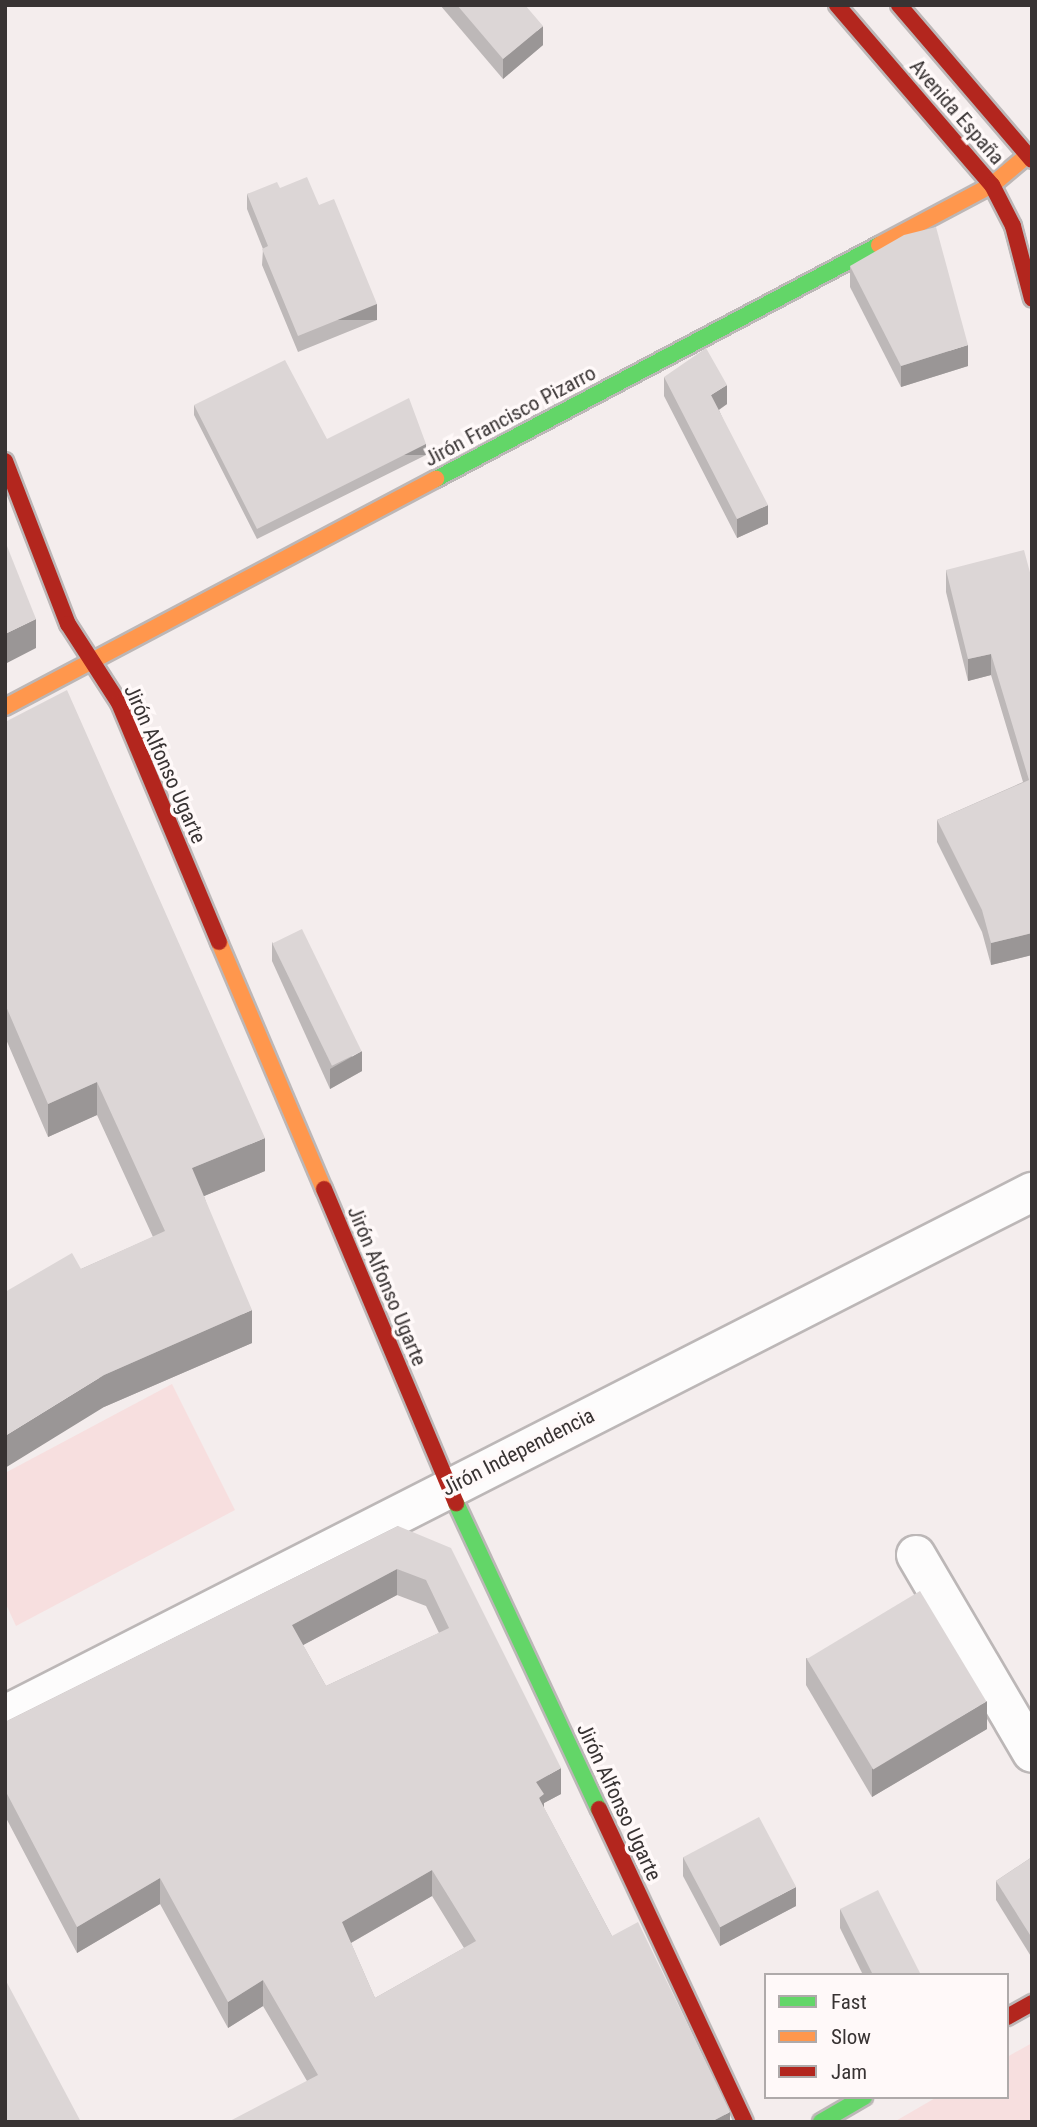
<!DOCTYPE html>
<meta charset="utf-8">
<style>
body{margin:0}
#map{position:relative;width:1037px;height:2127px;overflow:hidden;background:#f4eded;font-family:"Roboto Condensed",sans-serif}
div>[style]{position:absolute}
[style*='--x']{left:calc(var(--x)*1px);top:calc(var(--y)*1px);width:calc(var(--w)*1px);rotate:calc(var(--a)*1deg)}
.green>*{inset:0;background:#f7dfdf}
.roads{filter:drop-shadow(2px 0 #bcb7b7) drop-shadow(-2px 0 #bcb7b7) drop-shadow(0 2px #bcb7b7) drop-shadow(0 -2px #bcb7b7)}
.street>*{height:38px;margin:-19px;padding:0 19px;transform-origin:19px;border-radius:19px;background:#fdfcfc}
.fast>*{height:16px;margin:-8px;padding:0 8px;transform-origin:8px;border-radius:8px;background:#63d668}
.slow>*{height:16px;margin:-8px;padding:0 8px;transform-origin:8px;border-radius:8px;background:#ff974d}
.jam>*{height:16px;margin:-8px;padding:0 8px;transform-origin:8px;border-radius:8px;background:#b3261e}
.wall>*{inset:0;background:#bdb8b8}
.shaded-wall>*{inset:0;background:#9a9696;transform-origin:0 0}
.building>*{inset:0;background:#dcd6d6;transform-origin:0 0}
span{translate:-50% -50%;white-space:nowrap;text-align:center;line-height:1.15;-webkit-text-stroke:7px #fff9f9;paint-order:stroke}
.street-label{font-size:21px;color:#383333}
.frame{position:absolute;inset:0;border:7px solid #383333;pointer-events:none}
.legend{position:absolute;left:764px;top:1973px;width:245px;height:126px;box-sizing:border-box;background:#fff9f9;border:2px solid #afaaaa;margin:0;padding:9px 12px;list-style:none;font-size:21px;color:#383333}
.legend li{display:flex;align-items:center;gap:14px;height:35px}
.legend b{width:35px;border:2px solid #afaaaa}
</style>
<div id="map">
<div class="green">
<i style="clip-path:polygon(172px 1384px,235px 1510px,16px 1626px,5px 1602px,5px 1473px)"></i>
<i style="clip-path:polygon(1032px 2043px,1032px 2122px,894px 2122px,937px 2097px,1007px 2097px,1007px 2057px)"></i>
</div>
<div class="roads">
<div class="street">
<i style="--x:916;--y:1555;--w:229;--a:59.6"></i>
<i style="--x:5;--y:1715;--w:1153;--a:-26.99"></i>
</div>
<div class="fast">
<i style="--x:436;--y:479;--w:501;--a:-27.84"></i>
<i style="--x:456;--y:1503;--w:338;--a:65"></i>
<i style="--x:821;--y:2122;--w:50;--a:-30.2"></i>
</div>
<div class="slow">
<i style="--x:879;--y:245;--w:128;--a:-28"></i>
<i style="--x:992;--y:185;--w:48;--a:-40"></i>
<i style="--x:5;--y:707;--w:488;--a:-27.9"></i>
<i style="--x:219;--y:942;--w:268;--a:67"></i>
</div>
<div class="jam">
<i style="--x:837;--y:5;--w:238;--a:49.3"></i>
<i style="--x:992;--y:185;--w:46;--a:62.9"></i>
<i style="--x:1013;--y:226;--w:75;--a:75.4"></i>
<i style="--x:899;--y:5;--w:204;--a:49.4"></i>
<i style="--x:5;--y:461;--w:175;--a:68.9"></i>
<i style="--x:68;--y:624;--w:94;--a:57.2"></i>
<i style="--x:119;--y:703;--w:259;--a:67.3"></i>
<i style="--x:324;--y:1189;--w:341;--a:67.2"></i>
<i style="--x:599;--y:1809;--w:345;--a:65"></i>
<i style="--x:1007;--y:2017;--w:29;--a:-29"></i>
</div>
</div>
<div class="wall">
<i style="clip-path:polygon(440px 5px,525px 5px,543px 45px,503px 79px)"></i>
<i style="clip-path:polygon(280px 188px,319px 205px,377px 320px,298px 352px,262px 265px,263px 249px,247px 209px,247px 194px)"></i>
<i style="clip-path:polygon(850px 266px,968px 366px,901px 387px,850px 287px)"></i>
<i style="clip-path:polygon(664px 377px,727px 404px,719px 410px,768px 524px,737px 538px,664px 396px)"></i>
<i style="clip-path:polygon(194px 405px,327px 439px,426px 455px,257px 539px,194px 415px)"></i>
<i style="clip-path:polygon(946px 570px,1032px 580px,1032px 955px,991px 965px,982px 932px,937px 842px,937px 820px,1023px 782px,991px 675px,968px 681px,946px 592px)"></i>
<i style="clip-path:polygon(5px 722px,265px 1171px,204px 1196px,252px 1343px,104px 1407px,81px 1269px,153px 1237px,97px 1115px,48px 1137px,5px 1037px)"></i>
<i style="clip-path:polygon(272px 942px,362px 1071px,330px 1089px,272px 961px)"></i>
<i style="clip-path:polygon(evenodd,398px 1526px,561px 1794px,544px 1803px,544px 1808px,612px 1936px,730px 2122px,307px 2081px,263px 2006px,228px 2028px,160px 1904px,77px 1953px,5px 1816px,5px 1722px,398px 1526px,397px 1595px,426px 1606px,439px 1633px,326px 1686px,303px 1645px,397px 1595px,398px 1526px,432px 1896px,464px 1948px,375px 1998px,351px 1943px,432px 1896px)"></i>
<i style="clip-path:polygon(806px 1658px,987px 1729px,872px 1797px,806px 1685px)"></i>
<i style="clip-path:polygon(683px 1857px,796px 1906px,720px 1946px,683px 1876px)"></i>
<i style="clip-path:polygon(1032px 1857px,1032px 1958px,996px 1900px,996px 1881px)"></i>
<i style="clip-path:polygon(840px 1909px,921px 1975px,863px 1975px,840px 1928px)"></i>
</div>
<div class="shaded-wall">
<i style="clip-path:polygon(543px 26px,543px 45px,503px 79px,503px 59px)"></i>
<i style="left:377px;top:304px;width:16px;height:85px;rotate:90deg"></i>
<i style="clip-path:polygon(968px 345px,968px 366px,901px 387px,901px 366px)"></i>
<i style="clip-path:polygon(727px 385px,727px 404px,711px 415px,711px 395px)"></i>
<i style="left:426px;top:444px;width:11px;height:189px;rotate:90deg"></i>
<i style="clip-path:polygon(768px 505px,768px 524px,737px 538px,737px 519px)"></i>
<i style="clip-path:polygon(36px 619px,36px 648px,5px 664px,5px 634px)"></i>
<i style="clip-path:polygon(991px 654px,991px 675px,968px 681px,968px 659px)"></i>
<i style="clip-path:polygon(1032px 933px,1032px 955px,991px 965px,991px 943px)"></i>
<i style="clip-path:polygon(362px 1051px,362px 1071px,330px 1089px,330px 1069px)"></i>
<i style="clip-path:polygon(97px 1082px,97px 1115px,48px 1137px,48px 1104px)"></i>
<i style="clip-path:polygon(265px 1138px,265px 1171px,192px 1201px,192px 1168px)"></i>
<i style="clip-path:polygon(252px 1310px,252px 1343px,104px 1407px,5px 1468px,5px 1436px,104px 1375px)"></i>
<i style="clip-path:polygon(397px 1569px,397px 1595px,292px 1651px,292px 1625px)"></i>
<i style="clip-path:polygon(987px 1701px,987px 1729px,872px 1797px,872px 1769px)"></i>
<i style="clip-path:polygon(561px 1768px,561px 1794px,544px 1803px,544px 1820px,536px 1782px)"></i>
<i style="clip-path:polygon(432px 1870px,432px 1896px,342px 1948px,342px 1922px)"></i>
<i style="clip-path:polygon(160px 1878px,160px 1904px,77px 1953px,77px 1927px)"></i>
<i style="clip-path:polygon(796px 1887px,796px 1906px,720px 1946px,720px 1927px)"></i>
<i style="clip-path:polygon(263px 1980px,263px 2006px,228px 2028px,228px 2002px)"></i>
<i style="clip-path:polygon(730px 2112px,730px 2122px,711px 2122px)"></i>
</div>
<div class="building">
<i style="clip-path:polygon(457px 5px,525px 5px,543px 26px,503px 59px)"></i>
<i style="clip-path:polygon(307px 177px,319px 205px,334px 199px,377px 304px,298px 336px,262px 249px,268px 246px,247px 194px,277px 182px,280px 188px)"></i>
<i style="clip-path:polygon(936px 227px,968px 345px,901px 366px,850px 266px,904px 235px)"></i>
<i style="clip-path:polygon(706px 348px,727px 385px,711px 395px,768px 505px,737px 519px,664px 377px)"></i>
<i style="clip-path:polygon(285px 360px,327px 439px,409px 398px,426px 444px,257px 529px,194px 405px)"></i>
<i style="clip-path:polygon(5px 541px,36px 619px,5px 634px)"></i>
<i style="clip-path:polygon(1024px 550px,1032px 580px,1032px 933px,991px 943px,982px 910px,937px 820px,1029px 780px,991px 654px,968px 659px,946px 570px)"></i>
<i style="clip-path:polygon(67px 690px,265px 1138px,192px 1168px,252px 1310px,104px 1375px,5px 1436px,5px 1292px,72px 1253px,81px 1269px,165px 1231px,97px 1082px,48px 1104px,5px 1004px,5px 722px)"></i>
<i style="left:302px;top:929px;width:136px;height:33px;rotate:64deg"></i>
<i style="clip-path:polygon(evenodd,398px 1526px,451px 1548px,561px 1768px,536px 1782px,544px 1794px,539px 1798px,612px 1936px,638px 1922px,730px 2112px,711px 2122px,228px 2122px,318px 2075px,263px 1980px,228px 2002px,160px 1878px,77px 1927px,5px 1790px,5px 1722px,398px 1526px,397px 1569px,426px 1580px,449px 1628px,326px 1686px,292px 1625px,397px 1569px,398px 1526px,432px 1870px,476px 1941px,375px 1998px,342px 1922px,432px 1870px)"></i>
<i style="left:920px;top:1591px;width:129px;height:132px;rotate:59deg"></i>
<i style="left:759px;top:1817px;width:79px;height:86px;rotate:62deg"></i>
<i style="clip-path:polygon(1032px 1857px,1032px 1938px,996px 1881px)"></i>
<i style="clip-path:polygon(878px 1890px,921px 1975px,873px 1975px,840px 1909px)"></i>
<i style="clip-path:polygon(5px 1979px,81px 2122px,5px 2122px)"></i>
</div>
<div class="street-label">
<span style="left:957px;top:112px;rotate:49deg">Avenida España</span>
<span style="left:510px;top:416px;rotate:-28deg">Jirón Francisco Pizarro</span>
<span style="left:165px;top:764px;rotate:66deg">Jirón Alfonso Ugarte</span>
<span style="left:387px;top:1286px;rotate:67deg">Jirón Alfonso Ugarte</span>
<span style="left:518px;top:1452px;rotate:-27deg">Jirón Independencia</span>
<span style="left:619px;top:1802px;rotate:65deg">Jirón Alfonso Ugarte</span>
</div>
<div class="frame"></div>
<ul class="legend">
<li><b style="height:9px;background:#63d668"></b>Fast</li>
<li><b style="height:9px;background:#ff974d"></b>Slow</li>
<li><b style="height:9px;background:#b3261e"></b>Jam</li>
</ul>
</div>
